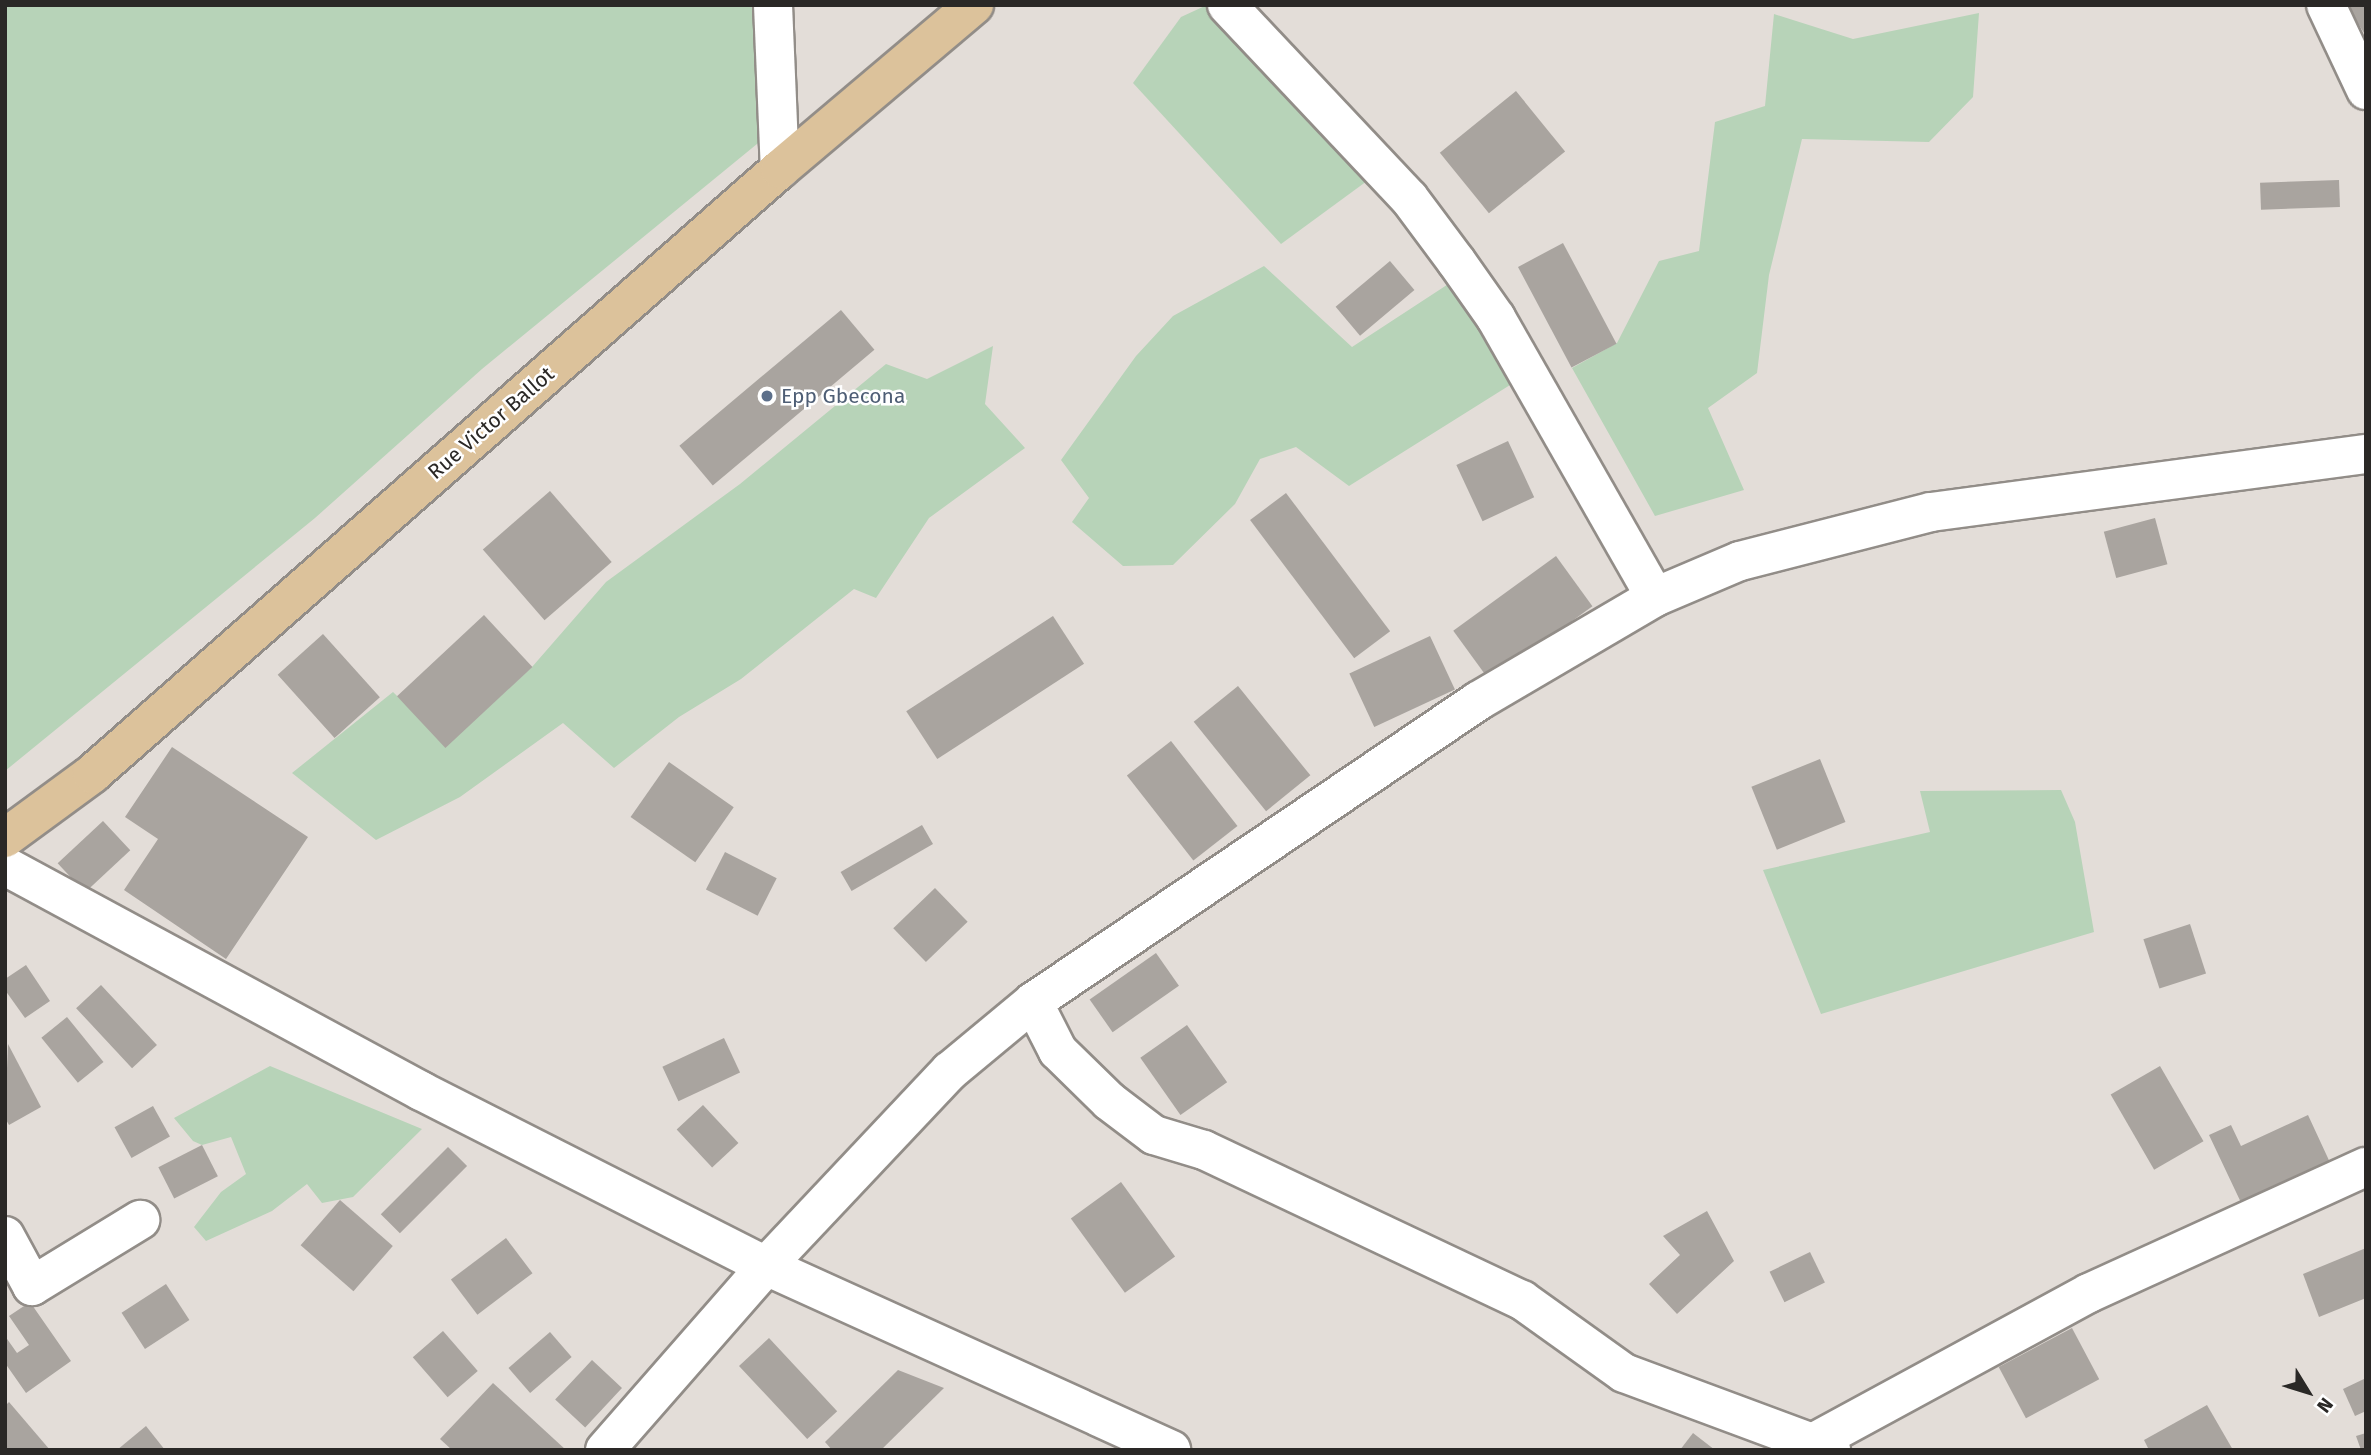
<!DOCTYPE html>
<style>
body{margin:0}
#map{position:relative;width:2371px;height:1455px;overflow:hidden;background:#e3ddd8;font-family:"Fira Sans",sans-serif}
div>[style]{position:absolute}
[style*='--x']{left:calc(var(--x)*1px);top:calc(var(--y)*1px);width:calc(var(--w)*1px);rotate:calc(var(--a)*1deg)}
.green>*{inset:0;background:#b7d3b8}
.building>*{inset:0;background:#a9a49f;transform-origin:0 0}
.roads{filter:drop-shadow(2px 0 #928d88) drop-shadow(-2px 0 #928d88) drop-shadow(0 2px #928d88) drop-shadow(0 -2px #928d88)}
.minor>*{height:38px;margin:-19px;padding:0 19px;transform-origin:19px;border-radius:19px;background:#fff}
.major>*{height:38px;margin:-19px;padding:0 19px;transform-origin:19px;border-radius:19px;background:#dcc29b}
.dots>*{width:19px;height:19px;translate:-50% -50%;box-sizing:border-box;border:4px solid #fff;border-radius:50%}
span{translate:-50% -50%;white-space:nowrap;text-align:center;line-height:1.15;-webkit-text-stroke:5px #fff;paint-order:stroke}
.service-label{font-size:21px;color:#4e5e75}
.left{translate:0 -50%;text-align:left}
.street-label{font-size:21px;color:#2a2826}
.frame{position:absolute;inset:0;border:7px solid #2a2826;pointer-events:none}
.north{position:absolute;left:2273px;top:1357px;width:70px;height:70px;-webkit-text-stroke:5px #fff;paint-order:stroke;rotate:128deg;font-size:19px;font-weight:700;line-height:28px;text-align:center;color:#2a2826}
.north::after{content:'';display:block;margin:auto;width:24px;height:32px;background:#2a2826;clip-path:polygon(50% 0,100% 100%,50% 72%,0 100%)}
</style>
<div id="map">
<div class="green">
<i style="clip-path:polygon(5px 5px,777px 5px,779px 126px,482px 369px,315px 518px,5px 771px)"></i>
<i style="clip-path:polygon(1207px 5px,1227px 5px,1382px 170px,1281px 244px,1133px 83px,1181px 17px)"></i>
<i style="clip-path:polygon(1979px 13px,1973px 97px,1929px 142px,1802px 139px,1769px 275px,1757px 373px,1708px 408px,1744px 490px,1655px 516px,1572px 368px,1617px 343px,1659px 261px,1699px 251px,1715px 122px,1765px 106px,1774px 14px,1853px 39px)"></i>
<i style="clip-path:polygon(1264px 266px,1352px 347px,1456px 279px,1518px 380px,1349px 486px,1296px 447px,1260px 459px,1235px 504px,1173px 565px,1123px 566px,1072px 522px,1089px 498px,1061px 460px,1136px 356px,1173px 316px)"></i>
<i style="clip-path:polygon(993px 346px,985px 404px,1025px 448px,929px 518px,876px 598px,854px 589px,741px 679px,679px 717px,614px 768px,563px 723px,460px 797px,376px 840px,292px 773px,393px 692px,447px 745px,532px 667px,606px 582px,740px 484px,886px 364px,927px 379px)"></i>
<i style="clip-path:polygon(2061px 790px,2075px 822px,2094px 932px,1821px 1014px,1763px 870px,1930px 832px,1920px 791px)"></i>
<i style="clip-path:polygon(270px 1066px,422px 1129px,353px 1197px,322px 1203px,307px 1184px,272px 1211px,206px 1241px,194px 1227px,221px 1192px,246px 1174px,231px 1137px,202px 1145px,193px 1141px,174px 1118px)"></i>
</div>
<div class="building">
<i style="clip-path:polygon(2346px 5px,2366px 5px,2366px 36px)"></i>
<i style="left:1516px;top:91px;width:78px;height:98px;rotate:51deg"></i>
<i style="left:2339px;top:180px;width:27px;height:79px;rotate:88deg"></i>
<i style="left:1563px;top:243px;width:114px;height:51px;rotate:62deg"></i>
<i style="left:1390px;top:261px;width:38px;height:71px;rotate:50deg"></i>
<i style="left:841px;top:310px;width:52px;height:211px;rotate:50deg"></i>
<i style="left:1508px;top:441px;width:62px;height:57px;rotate:65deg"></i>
<i style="left:550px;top:491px;width:94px;height:89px;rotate:49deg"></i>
<i style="left:1286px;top:493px;width:173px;height:45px;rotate:53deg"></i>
<i style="left:2155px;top:518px;width:48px;height:53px;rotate:75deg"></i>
<i style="left:1556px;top:556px;width:62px;height:127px;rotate:54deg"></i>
<i style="left:484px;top:615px;width:71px;height:119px;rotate:47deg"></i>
<i style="left:1053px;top:616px;width:57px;height:175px;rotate:57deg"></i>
<i style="left:323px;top:634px;width:85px;height:61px;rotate:48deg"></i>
<i style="left:1430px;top:636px;width:59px;height:89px;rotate:65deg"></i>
<i style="left:1238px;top:686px;width:115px;height:57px;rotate:51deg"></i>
<i style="left:1171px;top:741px;width:108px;height:56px;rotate:52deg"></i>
<i style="clip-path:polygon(172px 747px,308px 837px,226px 959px,124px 890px,158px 839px,125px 817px)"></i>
<i style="left:1820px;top:759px;width:68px;height:74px;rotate:68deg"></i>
<i style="left:669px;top:762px;width:79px;height:67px;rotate:35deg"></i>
<i style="left:103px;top:821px;width:40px;height:62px;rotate:47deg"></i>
<i style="left:922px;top:825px;width:22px;height:94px;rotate:60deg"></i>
<i style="left:725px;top:852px;width:58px;height:42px;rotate:27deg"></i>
<i style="left:935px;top:888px;width:47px;height:58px;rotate:46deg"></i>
<i style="left:2190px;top:924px;width:52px;height:49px;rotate:72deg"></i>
<i style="left:1156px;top:953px;width:40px;height:81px;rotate:55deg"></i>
<i style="clip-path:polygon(26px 965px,50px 1001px,25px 1018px,5px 990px,5px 979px)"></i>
<i style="left:101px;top:985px;width:82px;height:34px;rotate:47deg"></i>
<i style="left:67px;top:1017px;width:58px;height:33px;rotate:51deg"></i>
<i style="left:1187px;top:1025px;width:70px;height:57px;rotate:55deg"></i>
<i style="left:724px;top:1038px;width:38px;height:68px;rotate:65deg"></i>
<i style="clip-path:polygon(8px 1044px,41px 1107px,9px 1125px,5px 1118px)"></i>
<i style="left:2160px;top:1066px;width:87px;height:57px;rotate:60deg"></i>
<i style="left:703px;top:1105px;width:52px;height:36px;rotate:47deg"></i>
<i style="left:153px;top:1106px;width:35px;height:44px;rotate:61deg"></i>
<i style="clip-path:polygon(2308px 1115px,2333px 1169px,2245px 1211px,2209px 1135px,2231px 1125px,2241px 1146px)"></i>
<i style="left:202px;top:1145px;width:35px;height:49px;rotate:63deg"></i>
<i style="left:448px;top:1147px;width:27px;height:95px;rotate:45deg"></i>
<i style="left:1121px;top:1182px;width:92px;height:62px;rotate:54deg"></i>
<i style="left:340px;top:1200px;width:70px;height:60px;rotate:41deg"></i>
<i style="clip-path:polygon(1707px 1211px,1734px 1261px,1677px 1314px,1649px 1284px,1680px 1255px,1663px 1236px)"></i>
<i style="left:506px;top:1238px;width:44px;height:69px;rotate:53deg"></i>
<i style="clip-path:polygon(2366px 1248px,2366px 1298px,2319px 1317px,2303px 1274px)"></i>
<i style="left:1810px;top:1252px;width:34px;height:45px;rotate:64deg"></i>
<i style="left:166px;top:1284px;width:43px;height:53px;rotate:57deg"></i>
<i style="clip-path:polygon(30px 1302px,71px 1361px,26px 1393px,5px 1363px,5px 1336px,17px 1353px,29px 1345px,9px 1316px)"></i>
<i style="left:2072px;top:1328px;width:58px;height:83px;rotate:62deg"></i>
<i style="left:443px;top:1331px;width:53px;height:40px;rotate:49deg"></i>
<i style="left:550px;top:1332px;width:33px;height:55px;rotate:49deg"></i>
<i style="left:769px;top:1338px;width:100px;height:41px;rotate:47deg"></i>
<i style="left:592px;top:1360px;width:41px;height:54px;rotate:43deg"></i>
<i style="clip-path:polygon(898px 1370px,944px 1388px,881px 1450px,832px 1450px,825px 1442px)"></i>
<i style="clip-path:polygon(2366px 1378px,2366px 1411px,2355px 1416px,2343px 1389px)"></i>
<i style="clip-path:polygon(493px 1383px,566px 1450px,452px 1450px,440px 1439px)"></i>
<i style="clip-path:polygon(9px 1402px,50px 1450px,5px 1450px,5px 1406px)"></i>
<i style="clip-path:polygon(2207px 1405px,2233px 1450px,2149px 1450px,2144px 1440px)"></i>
<i style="clip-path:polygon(146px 1426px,165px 1450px,117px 1450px)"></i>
<i style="clip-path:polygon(1693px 1433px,1715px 1450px,1680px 1450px)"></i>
<i style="clip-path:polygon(2366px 1433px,2366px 1450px,2361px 1450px,2356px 1436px)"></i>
</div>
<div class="roads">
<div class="minor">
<i style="--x:773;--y:5;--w:164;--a:87.6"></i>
<i style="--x:1227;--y:5;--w:265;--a:46.7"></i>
<i style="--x:1409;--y:198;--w:79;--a:53.3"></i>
<i style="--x:1456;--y:261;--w:70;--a:54.9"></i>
<i style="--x:1496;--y:318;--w:321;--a:60.3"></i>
<i style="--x:2326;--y:5;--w:94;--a:64.8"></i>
<i style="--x:5;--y:866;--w:473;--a:28.4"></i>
<i style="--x:421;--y:1091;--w:387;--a:26.9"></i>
<i style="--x:766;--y:1266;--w:445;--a:24.4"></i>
<i style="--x:1033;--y:1002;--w:55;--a:63"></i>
<i style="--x:1058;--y:1051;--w:71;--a:44.4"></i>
<i style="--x:1109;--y:1101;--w:56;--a:37.1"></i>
<i style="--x:1154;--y:1135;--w:52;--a:16.7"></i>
<i style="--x:1204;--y:1150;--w:352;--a:25.3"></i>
<i style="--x:1522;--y:1300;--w:125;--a:35.6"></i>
<i style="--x:1624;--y:1373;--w:221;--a:20.4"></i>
<i style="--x:5;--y:1236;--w:57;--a:61.6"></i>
<i style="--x:32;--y:1286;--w:127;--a:-31.4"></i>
<i style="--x:1809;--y:1445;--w:319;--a:-28.5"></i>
<i style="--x:2089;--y:1293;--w:304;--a:-24.5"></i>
<i style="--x:605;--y:1450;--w:244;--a:-48.8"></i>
<i style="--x:766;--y:1266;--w:268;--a:-46.7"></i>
<i style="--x:950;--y:1071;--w:108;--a:-39.7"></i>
<i style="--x:1033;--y:1002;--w:537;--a:-34.07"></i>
<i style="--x:1478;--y:701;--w:205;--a:-30.4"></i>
<i style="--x:1655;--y:597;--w:92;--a:-23"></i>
<i style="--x:1740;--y:561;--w:197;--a:-14.4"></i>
<i style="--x:1931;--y:512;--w:439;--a:-7.6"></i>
</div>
<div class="major">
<i style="--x:5;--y:838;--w:108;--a:-36.3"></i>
<i style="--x:92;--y:774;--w:916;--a:-41.33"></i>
<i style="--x:780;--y:169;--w:254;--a:-40.2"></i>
</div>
</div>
<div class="dots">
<i style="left:767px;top:396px;background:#5c6f8a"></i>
</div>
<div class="service-label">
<span class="left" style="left:781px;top:396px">Epp Gbecona</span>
</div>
<div class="street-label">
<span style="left:491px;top:423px;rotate:-41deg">Rue Victor Ballot</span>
</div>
<div class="frame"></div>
<div class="north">N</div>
</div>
